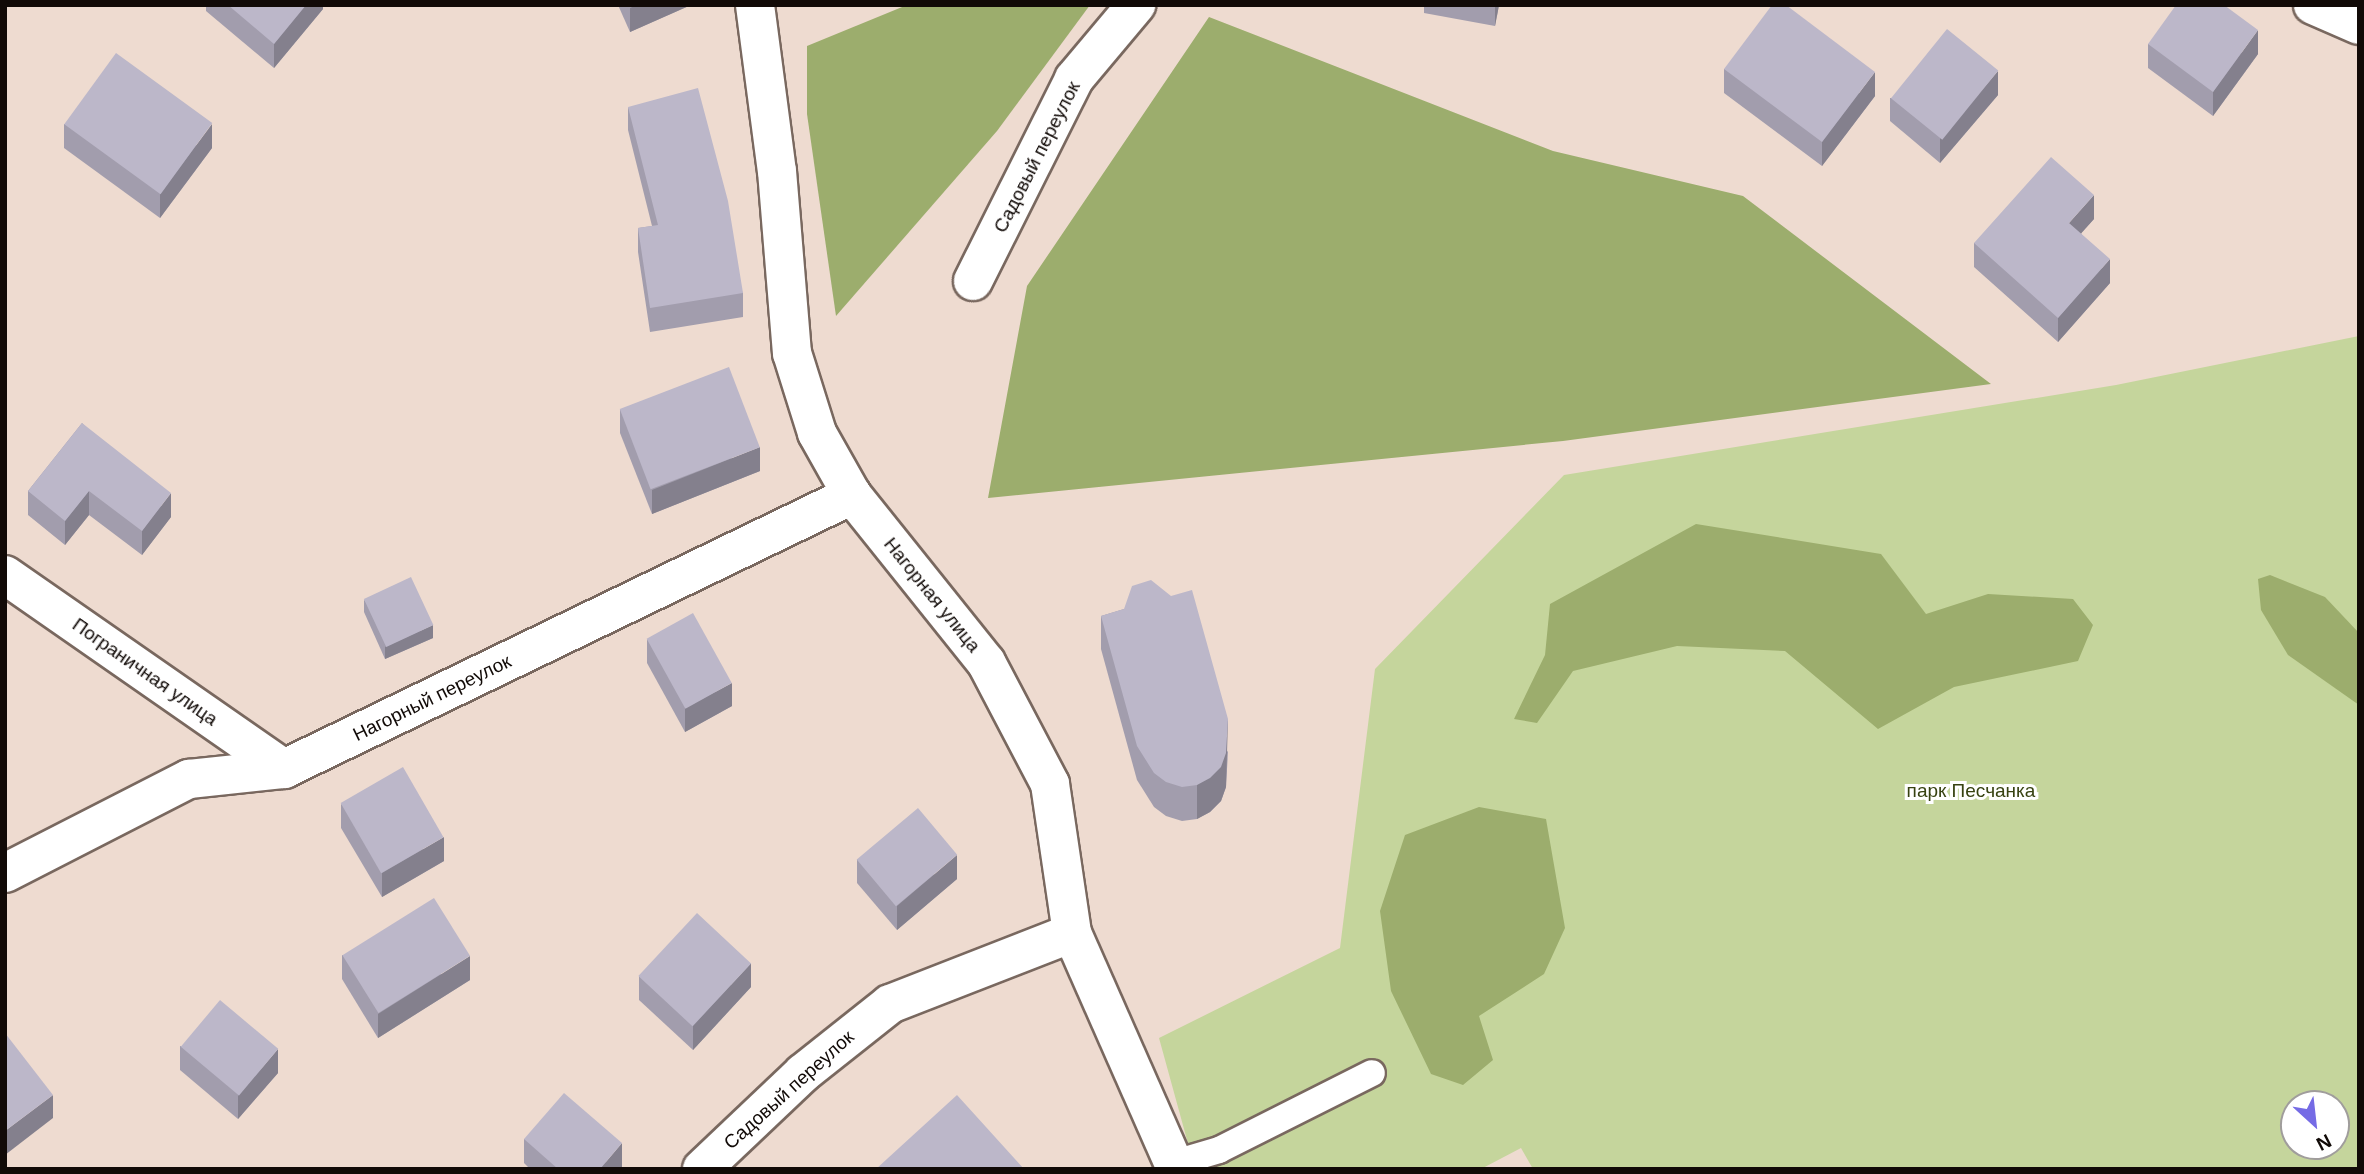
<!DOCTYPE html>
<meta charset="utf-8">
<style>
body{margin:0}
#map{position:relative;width:2364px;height:1174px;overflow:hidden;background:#eedbd0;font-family:Arial,sans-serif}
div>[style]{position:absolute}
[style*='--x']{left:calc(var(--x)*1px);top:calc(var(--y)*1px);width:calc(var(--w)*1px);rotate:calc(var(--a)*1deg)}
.green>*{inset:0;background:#c5d59c}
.forest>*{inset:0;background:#9cad6d}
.roads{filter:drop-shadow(2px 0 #79685f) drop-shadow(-2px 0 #79685f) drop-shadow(0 2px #79685f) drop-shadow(0 -2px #79685f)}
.service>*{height:26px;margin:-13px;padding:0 13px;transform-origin:13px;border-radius:13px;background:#fff}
.minor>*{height:38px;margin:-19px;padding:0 19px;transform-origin:19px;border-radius:19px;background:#fff}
.wall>*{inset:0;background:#a29dad}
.shaded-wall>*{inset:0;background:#84808d}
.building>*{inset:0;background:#bcb7c9;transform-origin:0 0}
span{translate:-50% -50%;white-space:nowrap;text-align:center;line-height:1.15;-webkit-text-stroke:6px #fff;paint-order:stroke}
.street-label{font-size:19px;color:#110a07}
.park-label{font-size:19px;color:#374211}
.frame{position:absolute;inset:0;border:7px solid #110a07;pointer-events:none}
.north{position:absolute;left:2280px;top:1090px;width:70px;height:70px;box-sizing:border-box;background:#fff;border:2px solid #a09d9c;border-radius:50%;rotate:153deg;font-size:19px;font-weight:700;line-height:28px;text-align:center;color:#110a07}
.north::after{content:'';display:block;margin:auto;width:24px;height:32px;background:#756be5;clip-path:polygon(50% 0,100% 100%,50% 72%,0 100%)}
</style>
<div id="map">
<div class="green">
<i style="clip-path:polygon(evenodd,2359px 336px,2359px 1169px,1533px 1169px,1521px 1148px,1481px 1169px,1195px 1169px,1159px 1038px,1340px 948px,1375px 669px,1564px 475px,2116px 385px,2359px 336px,2294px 1104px,2336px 1104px,2336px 1146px,2294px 1146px,2294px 1104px)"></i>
</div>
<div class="forest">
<i style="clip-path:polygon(907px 5px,1090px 5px,997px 131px,836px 316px,807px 114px,807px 46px)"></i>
<i style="clip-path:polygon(1209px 17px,1553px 151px,1743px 196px,1991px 384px,1563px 441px,988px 498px,1027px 286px)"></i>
<i style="clip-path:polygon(1696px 524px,1881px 554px,1926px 614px,1988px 594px,2073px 599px,2093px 625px,2078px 661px,1954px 687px,1878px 729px,1785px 651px,1677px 646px,1573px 671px,1537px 723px,1514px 719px,1545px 655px,1550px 604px)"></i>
<i style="clip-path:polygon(2270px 575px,2325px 597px,2359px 633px,2359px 705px,2288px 655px,2261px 610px,2258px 579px)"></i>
<i style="clip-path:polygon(1479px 807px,1546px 819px,1565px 928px,1544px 974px,1479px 1016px,1493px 1060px,1463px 1085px,1431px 1074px,1391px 991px,1380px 911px,1405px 835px)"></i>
</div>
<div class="roads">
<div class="service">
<i style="--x:1175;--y:1163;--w:46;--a:-16.5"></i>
<i style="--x:1219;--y:1150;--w:171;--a:-26.7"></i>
</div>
<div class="minor">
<i style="--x:755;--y:5;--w:167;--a:82.5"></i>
<i style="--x:777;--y:171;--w:183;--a:85.3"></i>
<i style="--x:792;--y:353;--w:84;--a:72.6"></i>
<i style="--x:817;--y:433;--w:71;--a:60.6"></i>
<i style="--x:852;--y:495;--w:214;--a:51.3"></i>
<i style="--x:986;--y:662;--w:138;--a:62.3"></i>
<i style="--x:1050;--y:784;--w:151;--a:81.6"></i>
<i style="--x:1072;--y:933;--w:258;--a:66.2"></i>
<i style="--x:2313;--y:5;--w:50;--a:23.5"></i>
<i style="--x:973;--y:281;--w:226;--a:-63.4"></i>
<i style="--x:1074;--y:79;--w:97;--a:-50"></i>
<i style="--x:5;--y:575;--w:340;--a:34.8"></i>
<i style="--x:5;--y:873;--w:207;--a:-27.1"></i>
<i style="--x:189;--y:779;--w:96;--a:-6"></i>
<i style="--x:284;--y:769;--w:631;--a:-25.75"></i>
<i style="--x:702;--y:1169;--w:139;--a:-43.5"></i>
<i style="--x:803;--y:1073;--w:111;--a:-38.4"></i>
<i style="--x:890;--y:1004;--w:195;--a:-21.3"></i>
</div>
</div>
<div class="wall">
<i style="clip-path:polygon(206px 5px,323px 5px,323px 9px,274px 68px,206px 11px)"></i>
<i style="clip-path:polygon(618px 5px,691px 5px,630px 32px)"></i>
<i style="clip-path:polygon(1424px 5px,1499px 5px,1495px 26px,1424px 13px)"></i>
<i style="clip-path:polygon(2148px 44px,2258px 54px,2213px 116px,2148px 68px)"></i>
<i style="clip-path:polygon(1724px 69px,1875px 96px,1822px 166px,1724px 93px)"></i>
<i style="clip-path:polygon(1998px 95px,1940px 163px,1890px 121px,1890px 98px)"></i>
<i style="clip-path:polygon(628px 107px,743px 293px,743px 317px,650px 332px,638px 252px,638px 228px,652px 226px,628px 130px)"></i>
<i style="clip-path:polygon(64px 124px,212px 148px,160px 218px,64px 148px)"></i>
<i style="clip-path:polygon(2094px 219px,2081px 233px,2110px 283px,2058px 342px,1974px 267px,1974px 243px)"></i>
<i style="clip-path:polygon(620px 409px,760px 471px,652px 514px,620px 433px)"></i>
<i style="clip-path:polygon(82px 423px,171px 517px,142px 555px,89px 515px,65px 545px,28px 515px,28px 491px)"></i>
<i style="clip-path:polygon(364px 600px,433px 638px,385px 659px,364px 612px)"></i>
<i style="clip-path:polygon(1124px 609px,1228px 752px,1226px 787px,1221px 801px,1210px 812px,1197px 819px,1182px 821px,1166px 816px,1154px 807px,1137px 780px,1101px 649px,1101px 616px)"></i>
<i style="clip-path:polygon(647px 639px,732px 706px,685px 732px,647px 663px)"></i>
<i style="clip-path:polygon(341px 804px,444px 861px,382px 897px,341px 828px)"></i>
<i style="clip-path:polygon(857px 859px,957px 879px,897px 930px,857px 883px)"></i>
<i style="clip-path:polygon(342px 955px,470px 980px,378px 1038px,342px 979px)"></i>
<i style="clip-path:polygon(639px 976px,751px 987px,693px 1050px,639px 1000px)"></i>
<i style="clip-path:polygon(180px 1046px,278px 1073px,238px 1119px,180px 1070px)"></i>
<i style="clip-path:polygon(524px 1139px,622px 1167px,620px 1169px,530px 1169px,524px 1163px)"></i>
</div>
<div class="shaded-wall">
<i style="clip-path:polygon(306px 5px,323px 5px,323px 9px,274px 68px,274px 44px)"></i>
<i style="clip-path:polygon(637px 5px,691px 5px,630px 32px,630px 8px)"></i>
<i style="clip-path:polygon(1495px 5px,1499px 5px,1495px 26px)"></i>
<i style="clip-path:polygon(2258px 30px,2258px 54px,2213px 116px,2213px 92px)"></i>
<i style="clip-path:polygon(1998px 71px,1998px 95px,1940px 163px,1940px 139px)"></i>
<i style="clip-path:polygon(1875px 72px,1875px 96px,1822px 166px,1822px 142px)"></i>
<i style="clip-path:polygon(212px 124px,212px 148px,160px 218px,160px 194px)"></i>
<i style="clip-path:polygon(2094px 195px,2094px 219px,2069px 247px,2069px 223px)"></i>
<i style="clip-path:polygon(2110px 259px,2110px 283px,2058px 342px,2058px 318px)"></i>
<i style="clip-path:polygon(760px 447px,760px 471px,652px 514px,652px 490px)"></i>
<i style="clip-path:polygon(89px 491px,89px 515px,65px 545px,65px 521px)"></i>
<i style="clip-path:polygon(171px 493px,171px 517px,142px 555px,142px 531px)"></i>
<i style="clip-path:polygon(433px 625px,433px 638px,385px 659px,385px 647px)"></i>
<i style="clip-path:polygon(732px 683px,732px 706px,685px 732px,685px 708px)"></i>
<i style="clip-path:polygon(1228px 719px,1226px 787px,1221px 801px,1210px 812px,1197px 819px,1197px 785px)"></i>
<i style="clip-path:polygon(444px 837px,444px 861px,382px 897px,382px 873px)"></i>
<i style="clip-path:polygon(957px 855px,957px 879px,897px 930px,897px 906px)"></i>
<i style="clip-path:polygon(470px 956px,470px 980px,378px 1038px,378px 1014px)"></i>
<i style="clip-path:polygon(751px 963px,751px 987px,693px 1050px,693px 1026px)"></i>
<i style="clip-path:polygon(278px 1049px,278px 1073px,238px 1119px,238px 1096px)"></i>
<i style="clip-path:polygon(53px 1095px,53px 1118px,5px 1155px,5px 1131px)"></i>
<i style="clip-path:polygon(622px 1143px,622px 1167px,620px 1169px,600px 1169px)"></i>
</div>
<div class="building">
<i style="clip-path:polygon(228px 5px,306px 5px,274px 44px)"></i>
<i style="clip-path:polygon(1772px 5px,1786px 5px,1875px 72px,1822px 142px,1724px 69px)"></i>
<i style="clip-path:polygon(2176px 5px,2224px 5px,2258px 30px,2213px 92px,2148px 44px)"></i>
<i style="left:1947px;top:29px;width:66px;height:89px;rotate:39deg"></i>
<i style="left:116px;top:53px;width:119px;height:88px;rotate:36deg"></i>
<i style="clip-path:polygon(698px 88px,728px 201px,743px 293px,650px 308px,638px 228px,658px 225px,628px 107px)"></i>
<i style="clip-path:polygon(2051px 157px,2094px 195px,2069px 223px,2110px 259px,2058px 318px,1974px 243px)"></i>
<i style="left:729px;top:367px;width:86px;height:117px;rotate:69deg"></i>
<i style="clip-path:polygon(82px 423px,171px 493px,142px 531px,89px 491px,65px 521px,28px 491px)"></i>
<i style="left:411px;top:577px;width:53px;height:52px;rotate:65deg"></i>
<i style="clip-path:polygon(1151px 580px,1171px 596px,1192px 590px,1228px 719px,1226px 753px,1221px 767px,1210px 778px,1197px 785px,1182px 787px,1166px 782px,1154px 773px,1137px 746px,1101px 616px,1124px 609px,1132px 586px)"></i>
<i style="left:693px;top:613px;width:80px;height:53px;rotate:61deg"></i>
<i style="left:403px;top:767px;width:81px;height:72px;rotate:60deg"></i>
<i style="left:918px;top:808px;width:61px;height:80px;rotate:50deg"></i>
<i style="left:434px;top:898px;width:68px;height:108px;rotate:58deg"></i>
<i style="left:697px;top:913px;width:74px;height:86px;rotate:43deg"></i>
<i style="left:220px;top:1000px;width:76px;height:61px;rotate:40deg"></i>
<i style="clip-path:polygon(5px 1033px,53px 1095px,5px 1131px)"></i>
<i style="clip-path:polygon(564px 1093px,622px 1143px,600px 1169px,558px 1169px,524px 1139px)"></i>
<i style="clip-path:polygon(957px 1095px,1024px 1169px,948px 1169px,947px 1167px,945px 1169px,876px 1169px)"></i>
</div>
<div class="street-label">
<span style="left:1037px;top:157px;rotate:-63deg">Садовый переулок</span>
<span style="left:932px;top:595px;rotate:51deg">Нагорная улица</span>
<span style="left:145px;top:672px;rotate:35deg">Пограничная улица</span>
<span style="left:432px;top:698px;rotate:-26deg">Нагорный переулок</span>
<span style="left:789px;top:1090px;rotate:-42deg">Садовый переулок</span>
</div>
<div class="park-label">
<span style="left:1971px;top:791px">парк Песчанка</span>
</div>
<div class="frame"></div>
<div class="north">N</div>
</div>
